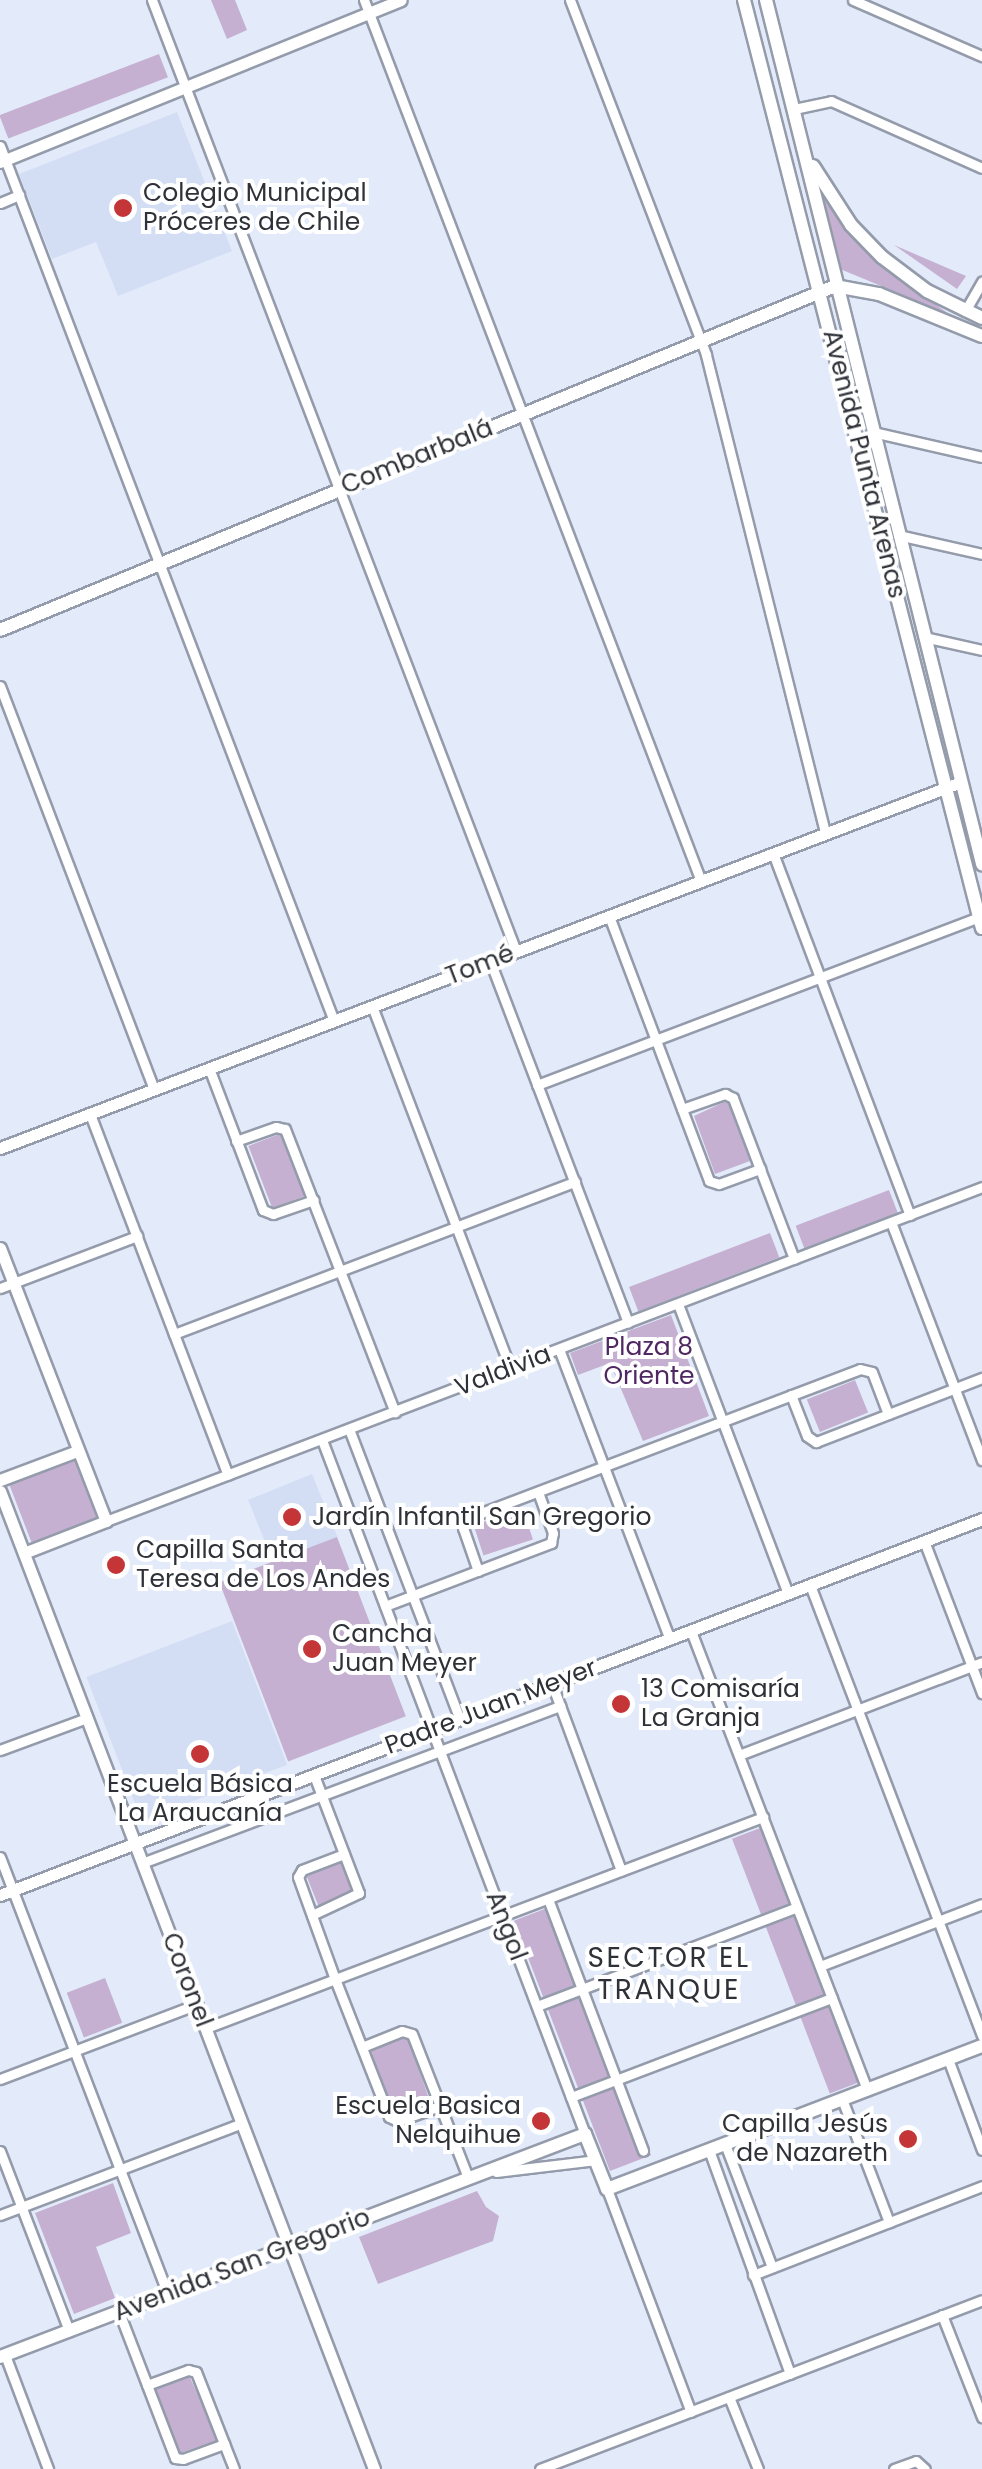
<!DOCTYPE html>
<meta charset="utf-8">
<style>
body{margin:0}
#map{position:relative;width:982px;height:2469px;overflow:hidden;background:#e3ebfb;font-family:Poppins,sans-serif}
div>[style]{position:absolute}
[style*='--x']{left:calc(var(--x)*1px);top:calc(var(--y)*1px);width:calc(var(--w)*1px);rotate:calc(var(--a)*1deg)}
.built>*{inset:0;background:#d3def5;transform-origin:0 0}
.green>*{inset:0;background:#c5b0d1;transform-origin:0 0}
.roads{filter:drop-shadow(2px 0 #949baa) drop-shadow(-2px 0 #949baa) drop-shadow(0 2px #949baa) drop-shadow(0 -2px #949baa)}
.minor>*{height:9px;margin:-4.5px;padding:0 4.5px;transform-origin:4.5px;border-radius:4.5px;background:#fff}
.tertiary>*{height:11px;margin:-5.5px;padding:0 5.5px;transform-origin:5.5px;border-radius:5.5px;background:#fff}
.secondary>*{height:12px;margin:-6px;padding:0 6px;transform-origin:6px;border-radius:6px;background:#fff}
.dots>*{width:28px;height:28px;translate:-50% -50%;box-sizing:border-box;border:5px solid #fff;border-radius:50%}
span{translate:-50% -50%;white-space:nowrap;text-align:center;line-height:1.15;-webkit-text-stroke:8px #fff;paint-order:stroke}
.poi-label{font-size:25px;color:#2e3137}
.left{translate:0 -50%;text-align:left}
.right{translate:-100% -50%;text-align:right}
.street-label{font-size:25px;color:#2e3137}
.park-label{font-size:25px;color:#4f2762}
.neighbourhood-label{font-size:28px;color:#2e3137;letter-spacing:2.5px}
</style>
<div id="map">
<div class="built">
<i style="clip-path:polygon(177px 112px,232px 251px,118px 296px,96px 242px,52px 259px,19px 174px)"></i>
<i style="left:312px;top:1474px;width:68px;height:69px;rotate:68deg"></i>
<i style="left:232px;top:1621px;width:154px;height:156px;rotate:69deg"></i>
</div>
<div class="green">
<i style="clip-path:polygon(211px 0,235px 0,247px 30px,227px 39px)"></i>
<i style="left:159px;top:54px;width:25px;height:171px;rotate:69deg"></i>
<i style="clip-path:polygon(825px 200px,895px 276px,949px 314px,840px 269px,822px 203px)"></i>
<i style="clip-path:polygon(894px 245px,966px 276px,957px 289px)"></i>
<i style="clip-path:polygon(724px 1102px,729px 1104px,750px 1161px,715px 1174px,694px 1116px)"></i>
<i style="left:282px;top:1133px;width:67px;height:36px;rotate:69deg"></i>
<i style="left:889px;top:1190px;width:26px;height:100px;rotate:69deg"></i>
<i style="left:770px;top:1233px;width:26px;height:151px;rotate:69deg"></i>
<i style="clip-path:polygon(671px 1315px,709px 1416px,643px 1441px,610px 1363px,578px 1375px,570px 1353px)"></i>
<i style="left:855px;top:1380px;width:35px;height:52px;rotate:68deg"></i>
<i style="left:78px;top:1457px;width:64px;height:74px;rotate:69deg"></i>
<i style="left:523px;top:1509px;width:32px;height:52px;rotate:72deg"></i>
<i style="left:337px;top:1537px;width:192px;height:126px;rotate:69deg"></i>
<i style="left:760px;top:1828px;width:273px;height:30px;rotate:69deg"></i>
<i style="left:341px;top:1860px;width:35px;height:38px;rotate:68deg"></i>
<i style="left:555px;top:1905px;width:268px;height:44px;rotate:69deg"></i>
<i style="left:105px;top:1978px;width:48px;height:41px;rotate:69deg"></i>
<i style="left:407px;top:2035px;width:72px;height:39px;rotate:71deg"></i>
<i style="clip-path:polygon(113px 2183px,131px 2233px,96px 2247px,115px 2298px,74px 2314px,35px 2213px)"></i>
<i style="clip-path:polygon(477px 2191px,486px 2207px,499px 2216px,493px 2241px,378px 2284px,359px 2237px)"></i>
<i style="clip-path:polygon(188px 2373px,218px 2440px,177px 2454px,153px 2386px)"></i>
</div>
<div class="roads">
<div class="minor">
<i style="--x:152;--y:0;--w:1018;--a:69.06"></i>
<i style="--x:364;--y:0;--w:943;--a:69.07"></i>
<i style="--x:570;--y:0;--w:380;--a:69"></i>
<i style="--x:706;--y:355;--w:493;--a:76"></i>
<i style="--x:853;--y:0;--w:141;--a:23.5"></i>
<i style="--x:794;--y:109;--w:38;--a:-12"></i>
<i style="--x:831;--y:101;--w:165;--a:23.9"></i>
<i style="--x:0;--y:146;--w:937;--a:69.11"></i>
<i style="--x:0;--y:203;--w:21;--a:-23"></i>
<i style="--x:965;--y:311;--w:34;--a:-60"></i>
<i style="--x:873;--y:432;--w:112;--a:12.9"></i>
<i style="--x:898;--y:535;--w:86;--a:12.7"></i>
<i style="--x:924;--y:637;--w:59;--a:12.6"></i>
<i style="--x:0;--y:686;--w:432;--a:69.1"></i>
<i style="--x:773;--y:853;--w:387;--a:69.3"></i>
<i style="--x:609;--y:916;--w:283;--a:69.3"></i>
<i style="--x:709;--y:1181;--w:10;--a:17"></i>
<i style="--x:719;--y:1184;--w:44;--a:-20.1"></i>
<i style="--x:490;--y:961;--w:387;--a:69.1"></i>
<i style="--x:372;--y:1006;--w:387;--a:69.1"></i>
<i style="--x:209;--y:1068;--w:152;--a:69.2"></i>
<i style="--x:263;--y:1210;--w:11;--a:22"></i>
<i style="--x:273;--y:1214;--w:43;--a:-18.9"></i>
<i style="--x:537;--y:1085;--w:473;--a:-20.8"></i>
<i style="--x:682;--y:1109;--w:46;--a:-19.2"></i>
<i style="--x:725;--y:1094;--w:9;--a:27"></i>
<i style="--x:733;--y:1098;--w:172;--a:69.2"></i>
<i style="--x:90;--y:1114;--w:386;--a:69.1"></i>
<i style="--x:236;--y:1141;--w:42;--a:-19.3"></i>
<i style="--x:276;--y:1127;--w:9;--a:13"></i>
<i style="--x:285;--y:1129;--w:304;--a:68.8"></i>
<i style="--x:891;--y:1222;--w:255;--a:69.1"></i>
<i style="--x:0;--y:1288;--w:147;--a:-20.8"></i>
<i style="--x:678;--y:1304;--w:310;--a:69.2"></i>
<i style="--x:174;--y:1334;--w:429;--a:-20.8"></i>
<i style="--x:559;--y:1349;--w:311;--a:69.1"></i>
<i style="--x:791;--y:1395;--w:44;--a:68.7"></i>
<i style="--x:807;--y:1436;--w:11;--a:34"></i>
<i style="--x:816;--y:1442;--w:178;--a:-21.1"></i>
<i style="--x:349;--y:1429;--w:311;--a:69.1"></i>
<i style="--x:322;--y:1440;--w:742;--a:69.25"></i>
<i style="--x:106;--y:1521;--w:938;--a:-20.87"></i>
<i style="--x:924;--y:1541;--w:163;--a:69.1"></i>
<i style="--x:478;--y:1571;--w:46;--a:-109.2"></i>
<i style="--x:463;--y:1528;--w:11;--a:-63"></i>
<i style="--x:468;--y:1518;--w:419;--a:-20.8"></i>
<i style="--x:860;--y:1369;--w:12;--a:14"></i>
<i style="--x:872;--y:1372;--w:45;--a:69.1"></i>
<i style="--x:810;--y:1585;--w:483;--a:69.1"></i>
<i style="--x:385;--y:1606;--w:178;--a:-20.8"></i>
<i style="--x:551;--y:1543;--w:10;--a:-79"></i>
<i style="--x:553;--y:1533;--w:44;--a:-110.1"></i>
<i style="--x:691;--y:1631;--w:492;--a:69"></i>
<i style="--x:552;--y:1684;--w:199;--a:69.7"></i>
<i style="--x:0;--y:1750;--w:93;--a:-20.2"></i>
<i style="--x:739;--y:1755;--w:260;--a:-20.9"></i>
<i style="--x:344;--y:1854;--w:45;--a:159.1"></i>
<i style="--x:302;--y:1870;--w:8;--a:120"></i>
<i style="--x:298;--y:1877;--w:109;--a:70.1"></i>
<i style="--x:335;--y:1979;--w:148;--a:68.6"></i>
<i style="--x:389;--y:2117;--w:10;--a:24"></i>
<i style="--x:398;--y:2121;--w:45;--a:-19.7"></i>
<i style="--x:0;--y:1857;--w:467;--a:69"></i>
<i style="--x:142;--y:1863;--w:447;--a:-20.6"></i>
<i style="--x:548;--y:1899;--w:269;--a:69.3"></i>
<i style="--x:312;--y:1915;--w:52;--a:-25.1"></i>
<i style="--x:359;--y:1893;--w:126;--a:-110.9"></i>
<i style="--x:820;--y:1966;--w:173;--a:-20.9"></i>
<i style="--x:537;--y:2006;--w:278;--a:-20.8"></i>
<i style="--x:206;--y:2028;--w:596;--a:-20.75"></i>
<i style="--x:362;--y:2047;--w:43;--a:-21.8"></i>
<i style="--x:402;--y:2031;--w:10;--a:17"></i>
<i style="--x:412;--y:2034;--w:155;--a:68.7"></i>
<i style="--x:948;--y:2059;--w:97;--a:69.5"></i>
<i style="--x:0;--y:2079;--w:211;--a:-20.8"></i>
<i style="--x:571;--y:2097;--w:279;--a:-20.8"></i>
<i style="--x:842;--y:2099;--w:132;--a:69.1"></i>
<i style="--x:725;--y:2144;--w:132;--a:69.1"></i>
<i style="--x:709;--y:2150;--w:238;--a:70.1"></i>
<i style="--x:0;--y:2151;--w:193;--a:69"></i>
<i style="--x:496;--y:2172;--w:101;--a:-6.8"></i>
<i style="--x:607;--y:2189;--w:238;--a:69.4"></i>
<i style="--x:0;--y:2215;--w:259;--a:-20.8"></i>
<i style="--x:753;--y:2275;--w:246;--a:-21.2"></i>
<i style="--x:119;--y:2312;--w:156;--a:69"></i>
<i style="--x:175;--y:2458;--w:8;--a:7"></i>
<i style="--x:183;--y:2459;--w:44;--a:-20.1"></i>
<i style="--x:942;--y:2315;--w:110;--a:68.6"></i>
<i style="--x:5;--y:2355;--w:122;--a:69.3"></i>
<i style="--x:147;--y:2385;--w:44;--a:-20.1"></i>
<i style="--x:188;--y:2370;--w:8;--a:14"></i>
<i style="--x:196;--y:2372;--w:104;--a:68.6"></i>
<i style="--x:729;--y:2397;--w:78;--a:68.1"></i>
<i style="--x:540;--y:2469;--w:473;--a:-20.9"></i>
<i style="--x:894;--y:2469;--w:23;--a:-20"></i>
<i style="--x:916;--y:2461;--w:12;--a:42"></i>
</div>
<div class="tertiary">
<i style="--x:0;--y:162;--w:432;--a:-22"></i>
<i style="--x:0;--y:1148;--w:1028;--a:-20.85"></i>
<i style="--x:0;--y:1248;--w:293;--a:68.8"></i>
<i style="--x:106;--y:1521;--w:88;--a:158.7"></i>
<i style="--x:0;--y:1480;--w:82;--a:-20.6"></i>
<i style="--x:0;--y:1491;--w:1047;--a:69.07"></i>
<i style="--x:0;--y:1895;--w:1052;--a:-20.95"></i>
</div>
<div class="secondary">
<i style="--x:744;--y:0;--w:958;--a:75.62"></i>
<i style="--x:766;--y:0;--w:891;--a:75.96"></i>
<i style="--x:813;--y:166;--w:70;--a:57.2"></i>
<i style="--x:851;--y:225;--w:45;--a:45.9"></i>
<i style="--x:882;--y:257;--w:56;--a:37.1"></i>
<i style="--x:927;--y:291;--w:61;--a:26.1"></i>
<i style="--x:0;--y:630;--w:903;--a:-22.39"></i>
<i style="--x:835;--y:286;--w:45;--a:10.3"></i>
<i style="--x:879;--y:294;--w:111;--a:22.2"></i>
<i style="--x:0;--y:2357;--w:626;--a:-20.87"></i>
<i style="--x:585;--y:2134;--w:59;--a:68.2"></i>
<i style="--x:607;--y:2189;--w:401;--a:-20.9"></i>
</div>
</div>
<div class="dots">
<i style="left:123px;top:208px;background:#c43538"></i>
<i style="left:292px;top:1517px;background:#c43538"></i>
<i style="left:116px;top:1565px;background:#c43538"></i>
<i style="left:312px;top:1649px;background:#c43538"></i>
<i style="left:621px;top:1704px;background:#c43538"></i>
<i style="left:200px;top:1754px;background:#c43538"></i>
<i style="left:541px;top:2121px;background:#c43538"></i>
<i style="left:908px;top:2139px;background:#c43538"></i>
</div>
<div class="poi-label">
<span class="left" style="left:143px;top:208px">Colegio Municipal<br>Próceres de Chile</span>
<span class="left" style="left:312px;top:1517px">Jardín Infantil San Gregorio</span>
<span class="left" style="left:136px;top:1565px">Capilla Santa<br>Teresa de Los Andes</span>
<span class="left" style="left:332px;top:1649px">Cancha<br>Juan Meyer</span>
<span class="left" style="left:641px;top:1704px">13 Comisaría<br>La Granja</span>
<span style="left:200px;top:1799px">Escuela Básica<br>La Araucanía</span>
<span class="right" style="left:521px;top:2121px">Escuela Basica<br>Nelquihue</span>
<span class="right" style="left:888px;top:2139px">Capilla Jesús<br>de Nazareth</span>
</div>
<div class="street-label">
<span style="left:417px;top:457px;rotate:-22deg">Combarbalá</span>
<span style="left:864px;top:464px;rotate:76deg">Avenida Punta Arenas</span>
<span style="left:480px;top:965px;rotate:-21deg">Tomé</span>
<span style="left:503px;top:1371px;rotate:-21deg">Valdivia</span>
<span style="left:491px;top:1707px;rotate:-21deg">Padre Juan Meyer</span>
<span style="left:506px;top:1926px;rotate:69deg">Angol</span>
<span style="left:187px;top:1980px;rotate:69deg">Coronel</span>
<span style="left:242px;top:2265px;rotate:-21deg">Avenida San Gregorio</span>
</div>
<div class="park-label">
<span style="left:649px;top:1362px">Plaza 8<br>Oriente</span>
</div>
<div class="neighbourhood-label">
<span style="left:669px;top:1974px">SECTOR EL<br>TRANQUE</span>
</div>
</div>
